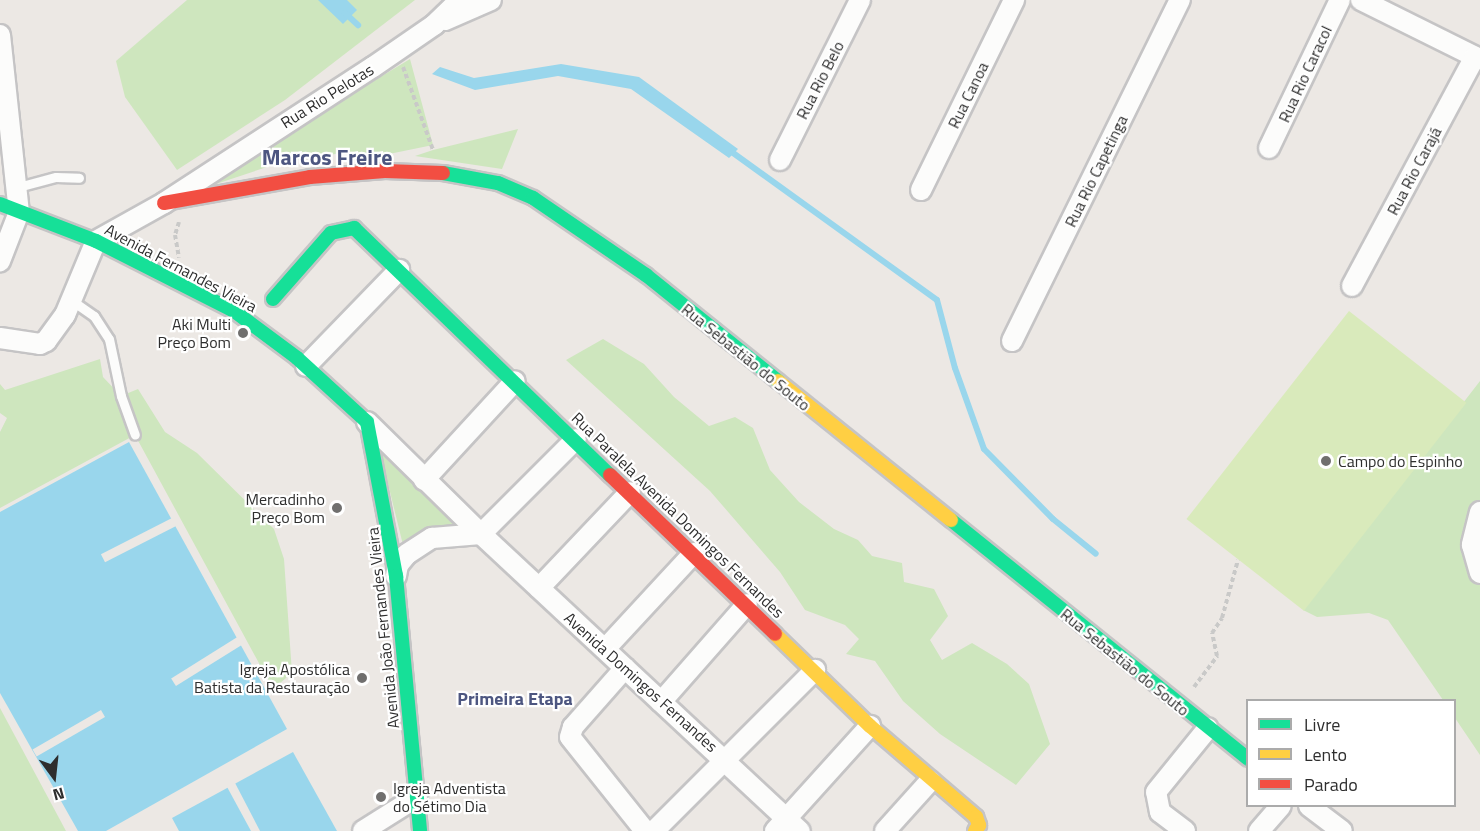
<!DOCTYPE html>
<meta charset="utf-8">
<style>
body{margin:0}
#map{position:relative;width:1480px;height:831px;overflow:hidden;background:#ece8e4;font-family:"Titillium Web",sans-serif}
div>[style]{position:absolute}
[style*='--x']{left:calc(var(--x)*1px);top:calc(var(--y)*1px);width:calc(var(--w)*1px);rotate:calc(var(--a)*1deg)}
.green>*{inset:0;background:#cee6be}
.pitch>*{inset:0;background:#d9eabb;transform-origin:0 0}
.water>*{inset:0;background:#99d6ec}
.pier>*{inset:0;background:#ece8e4;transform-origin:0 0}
.stream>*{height:6px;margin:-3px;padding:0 3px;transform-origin:3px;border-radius:3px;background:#99d6ec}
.path>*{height:4px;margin-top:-2px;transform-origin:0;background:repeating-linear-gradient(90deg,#c9c9c8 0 4.5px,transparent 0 7.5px)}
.roads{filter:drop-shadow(2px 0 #c5c4c5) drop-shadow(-2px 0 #c5c4c5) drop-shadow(0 2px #c5c4c5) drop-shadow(0 -2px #c5c4c5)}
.lane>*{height:9px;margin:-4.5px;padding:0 4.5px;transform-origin:4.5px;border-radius:4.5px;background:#fcfcfb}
.street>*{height:20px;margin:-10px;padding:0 10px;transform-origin:10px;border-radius:10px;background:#fcfcfb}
.fast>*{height:14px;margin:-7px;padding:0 7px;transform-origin:7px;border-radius:7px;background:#16e098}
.slow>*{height:14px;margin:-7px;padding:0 7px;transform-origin:7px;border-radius:7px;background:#ffcf43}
.jam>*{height:14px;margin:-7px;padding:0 7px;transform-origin:7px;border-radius:7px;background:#f24e42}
.dots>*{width:16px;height:16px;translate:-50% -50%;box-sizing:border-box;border:3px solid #fff;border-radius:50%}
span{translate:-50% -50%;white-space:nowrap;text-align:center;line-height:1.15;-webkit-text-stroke:4.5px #fff;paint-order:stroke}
.street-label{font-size:16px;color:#2e2e2e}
.poi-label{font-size:16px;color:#2e2e2e}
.right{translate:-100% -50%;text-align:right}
.left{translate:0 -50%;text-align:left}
.neighbourhood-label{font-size:18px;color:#4d5680;font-weight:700}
.district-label{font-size:22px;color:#4d5680;font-weight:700}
.legend{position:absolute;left:1246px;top:699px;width:210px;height:108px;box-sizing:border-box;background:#fff;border:2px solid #ababab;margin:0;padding:8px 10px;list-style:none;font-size:18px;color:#2e2e2e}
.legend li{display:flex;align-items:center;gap:12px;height:30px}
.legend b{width:30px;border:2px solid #ababab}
.north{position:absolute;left:24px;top:747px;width:60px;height:60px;-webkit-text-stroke:4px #fff;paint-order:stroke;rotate:165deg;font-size:16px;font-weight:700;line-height:24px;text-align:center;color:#2e2e2e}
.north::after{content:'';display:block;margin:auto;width:21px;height:27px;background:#2e2e2e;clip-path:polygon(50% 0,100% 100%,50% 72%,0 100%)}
</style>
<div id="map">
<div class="green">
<i style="clip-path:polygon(187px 0,415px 0,285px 100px,177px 170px,125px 97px,116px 61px)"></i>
<i style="clip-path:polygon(410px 59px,433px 145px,389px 154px,341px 153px,276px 164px,189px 193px)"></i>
<i style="clip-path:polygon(518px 129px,502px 169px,415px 156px,433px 150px)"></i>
<i style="clip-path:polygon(603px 339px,644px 364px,674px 397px,709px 426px,735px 417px,753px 428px,770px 470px,799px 502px,834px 529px,858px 540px,872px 556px,902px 563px,904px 582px,934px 589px,948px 616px,930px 640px,942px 660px,972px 643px,1007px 664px,1029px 684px,1050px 744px,1016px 785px,940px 734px,903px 701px,875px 661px,846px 654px,859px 639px,845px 625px,805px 610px,780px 572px,710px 491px,566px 360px)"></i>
<i style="clip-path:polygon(100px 359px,103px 377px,121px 396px,138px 389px,165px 432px,197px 453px,274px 529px,284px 559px,292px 673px,273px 689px,135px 435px,0 508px,0 432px,7px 418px,0 413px,0 384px,5px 390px)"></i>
<i style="clip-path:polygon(1480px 381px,1480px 755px,1455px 718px,1454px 700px,1443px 700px,1388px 620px,1369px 613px,1317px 617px,1303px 610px)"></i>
<i style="clip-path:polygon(381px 455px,387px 455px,467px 530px,427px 530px,403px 545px)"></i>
<i style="clip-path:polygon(0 708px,66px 831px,0 831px)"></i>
</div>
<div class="pitch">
<i style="left:1349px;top:311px;width:149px;height:264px;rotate:38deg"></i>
</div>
<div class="water">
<i style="clip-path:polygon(318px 0,347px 0,357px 10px,343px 24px)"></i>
<i style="clip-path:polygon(561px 64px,639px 77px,738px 149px,729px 158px,631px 89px,558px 76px,475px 90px,432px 74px,440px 67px,474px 78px)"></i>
<i style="clip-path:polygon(129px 442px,287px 729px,106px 831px,78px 831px,0 693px,0 512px)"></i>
<i style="clip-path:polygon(293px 752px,337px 831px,179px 831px,172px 818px)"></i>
</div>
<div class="pier">
<i style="left:174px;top:517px;width:9px;height:82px;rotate:63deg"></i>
<i style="left:239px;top:636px;width:9px;height:80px;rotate:58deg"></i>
<i style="left:101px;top:710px;width:8px;height:79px;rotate:60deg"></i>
<i style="clip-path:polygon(234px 781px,260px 831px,251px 831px,226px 785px)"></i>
</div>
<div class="stream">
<i style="--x:345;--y:13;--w:18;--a:43"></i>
<i style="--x:729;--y:150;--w:256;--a:35.8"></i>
<i style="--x:937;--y:300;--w:70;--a:75.2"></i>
<i style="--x:955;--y:368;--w:86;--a:70.3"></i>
<i style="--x:984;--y:449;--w:98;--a:45.4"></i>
<i style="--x:1053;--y:519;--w:55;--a:39.1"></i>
</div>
<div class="path">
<i style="--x:403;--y:67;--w:88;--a:70.1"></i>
<i style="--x:179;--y:222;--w:14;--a:107"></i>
<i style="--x:175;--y:235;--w:23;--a:80"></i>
<i style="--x:1194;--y:687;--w:39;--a:-53"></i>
<i style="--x:1217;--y:656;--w:24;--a:-102"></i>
<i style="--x:1212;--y:633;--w:18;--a:-56"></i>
<i style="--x:1222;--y:618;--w:60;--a:-74.6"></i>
</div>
<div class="roads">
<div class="lane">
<i style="--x:18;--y:187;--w:39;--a:-15"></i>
<i style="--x:56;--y:177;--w:23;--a:2"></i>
<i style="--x:71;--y:300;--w:28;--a:35"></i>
<i style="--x:94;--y:316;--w:27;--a:57"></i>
<i style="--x:109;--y:339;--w:58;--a:78.1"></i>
<i style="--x:121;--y:396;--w:41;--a:70.3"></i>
</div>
<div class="street">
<i style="--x:1361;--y:0;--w:133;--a:26.4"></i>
<i style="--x:445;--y:20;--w:50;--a:-23.5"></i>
<i style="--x:0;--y:35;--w:178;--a:83.9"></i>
<i style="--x:19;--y:212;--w:53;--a:111.2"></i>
<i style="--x:1269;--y:148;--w:164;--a:-64.4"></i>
<i style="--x:780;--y:160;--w:179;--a:-63.4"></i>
<i style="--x:921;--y:190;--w:212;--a:-63.9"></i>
<i style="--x:1352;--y:286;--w:260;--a:-61.8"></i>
<i style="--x:0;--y:338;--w:40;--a:8.5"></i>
<i style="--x:40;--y:344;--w:7;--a:-27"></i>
<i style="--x:46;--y:341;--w:32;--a:-54"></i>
<i style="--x:65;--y:315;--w:80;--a:-67.3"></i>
<i style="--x:96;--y:241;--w:78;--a:-29.2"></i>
<i style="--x:164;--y:203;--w:249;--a:-33.1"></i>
<i style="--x:373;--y:67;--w:74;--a:-34.5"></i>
<i style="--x:434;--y:25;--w:36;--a:-44"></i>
<i style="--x:1012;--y:341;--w:380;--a:-63.8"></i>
<i style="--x:306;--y:366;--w:134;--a:-45.9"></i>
<i style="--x:367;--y:422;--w:160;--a:44.5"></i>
<i style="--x:481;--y:534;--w:436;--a:43"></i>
<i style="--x:424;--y:480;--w:134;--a:-47.4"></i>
<i style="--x:1480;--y:512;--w:34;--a:104"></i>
<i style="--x:1472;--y:545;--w:29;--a:74"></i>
<i style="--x:396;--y:576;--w:11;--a:-80"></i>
<i style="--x:398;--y:565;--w:14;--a:-51"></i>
<i style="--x:407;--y:554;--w:30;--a:-33"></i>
<i style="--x:432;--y:538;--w:49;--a:-4.7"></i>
<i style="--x:481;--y:534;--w:134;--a:-45"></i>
<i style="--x:539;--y:588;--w:132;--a:-46.5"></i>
<i style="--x:605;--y:649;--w:131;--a:-47.2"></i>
<i style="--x:625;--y:668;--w:79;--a:131.4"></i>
<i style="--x:573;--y:727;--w:10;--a:107"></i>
<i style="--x:570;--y:737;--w:120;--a:51.4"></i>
<i style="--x:661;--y:702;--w:130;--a:-48.7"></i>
<i style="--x:1309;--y:806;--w:41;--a:37.1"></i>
<i style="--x:363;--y:831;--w:64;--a:-32.2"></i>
<i style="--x:654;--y:831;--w:228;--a:-45"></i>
<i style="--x:775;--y:831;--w:142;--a:-47.9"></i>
<i style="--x:885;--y:831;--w:67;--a:-48"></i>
<i style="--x:1185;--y:831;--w:31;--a:-143"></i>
<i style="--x:1160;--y:812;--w:20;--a:-101"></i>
<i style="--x:1156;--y:792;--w:82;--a:-50.9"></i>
<i style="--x:1259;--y:831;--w:33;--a:-49"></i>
</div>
<div class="fast">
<i style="--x:443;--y:173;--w:56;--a:10.3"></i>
<i style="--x:498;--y:183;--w:38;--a:23"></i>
<i style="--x:533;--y:198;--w:137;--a:34.3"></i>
<i style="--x:646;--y:275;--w:169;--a:38.8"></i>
<i style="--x:0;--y:204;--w:103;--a:21.1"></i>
<i style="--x:96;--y:241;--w:155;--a:26.9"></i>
<i style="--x:234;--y:311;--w:79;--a:36.7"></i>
<i style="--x:297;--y:358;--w:95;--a:42.4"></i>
<i style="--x:367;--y:422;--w:157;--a:79.3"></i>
<i style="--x:396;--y:576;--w:256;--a:84.6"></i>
<i style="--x:273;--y:299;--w:88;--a:-48.7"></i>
<i style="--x:331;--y:233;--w:24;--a:-12"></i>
<i style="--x:354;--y:228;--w:356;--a:44"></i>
<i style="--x:951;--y:520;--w:381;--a:38.8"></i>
</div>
<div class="slow">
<i style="--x:778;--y:381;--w:222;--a:38.8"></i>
<i style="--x:775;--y:634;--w:132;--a:44.1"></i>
<i style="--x:870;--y:726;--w:140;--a:40.6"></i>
<i style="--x:976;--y:817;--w:9;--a:69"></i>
<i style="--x:979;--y:825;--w:7;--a:124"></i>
</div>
<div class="jam">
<i style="--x:164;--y:203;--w:148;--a:-10.1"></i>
<i style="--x:310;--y:177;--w:75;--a:-4.6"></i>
<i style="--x:385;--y:171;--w:58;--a:2"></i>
<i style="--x:610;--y:475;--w:229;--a:43.9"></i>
</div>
</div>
<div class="dots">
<i style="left:243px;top:333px;background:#706f6e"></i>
<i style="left:1326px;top:461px;background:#706f6e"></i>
<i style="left:337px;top:508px;background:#706f6e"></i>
<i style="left:362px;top:678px;background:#706f6e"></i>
<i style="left:381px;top:797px;background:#706f6e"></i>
</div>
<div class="street-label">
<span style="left:1305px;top:74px;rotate:-65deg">Rua Rio Caracol</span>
<span style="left:820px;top:80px;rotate:-63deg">Rua Rio Belo</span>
<span style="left:968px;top:95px;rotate:-64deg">Rua Canoa</span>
<span style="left:327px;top:96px;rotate:-32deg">Rua Rio Pelotas</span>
<span style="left:1096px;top:171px;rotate:-64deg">Rua Rio Capetinga</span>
<span style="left:1414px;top:171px;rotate:-62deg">Rua Rio Carajá</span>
<span style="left:181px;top:268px;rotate:28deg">Avenida Fernandes Vieira</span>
<span style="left:746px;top:357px;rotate:39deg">Rua Sebastião do Souto</span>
<span style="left:678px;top:515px;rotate:44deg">Rua Paralela Avenida Domingos Fernandes</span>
<span style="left:383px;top:628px;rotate:-96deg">Avenida João Fernandes Vieira</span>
<span style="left:1125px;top:662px;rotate:39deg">Rua Sebastião do Souto</span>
<span style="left:641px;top:682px;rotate:42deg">Avenida Domingos Fernandes</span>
</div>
<div class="poi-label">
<span class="right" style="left:231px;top:333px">Aki Multi<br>Preço Bom</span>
<span class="left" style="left:1338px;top:461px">Campo do Espinho</span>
<span class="right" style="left:325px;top:508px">Mercadinho<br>Preço Bom</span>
<span class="right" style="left:350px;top:678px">Igreja Apostólica<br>Batista da Restauração</span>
<span class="left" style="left:393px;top:797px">Igreja Adventista<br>do Sétimo Dia</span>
</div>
<div class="neighbourhood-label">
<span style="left:515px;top:699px">Primeira Etapa</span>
</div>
<div class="district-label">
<span style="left:327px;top:158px">Marcos Freire</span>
</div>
<ul class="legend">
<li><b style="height:8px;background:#16e098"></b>Livre</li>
<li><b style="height:8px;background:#ffcf43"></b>Lento</li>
<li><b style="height:8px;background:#f24e42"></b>Parado</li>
</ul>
<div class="north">N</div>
</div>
